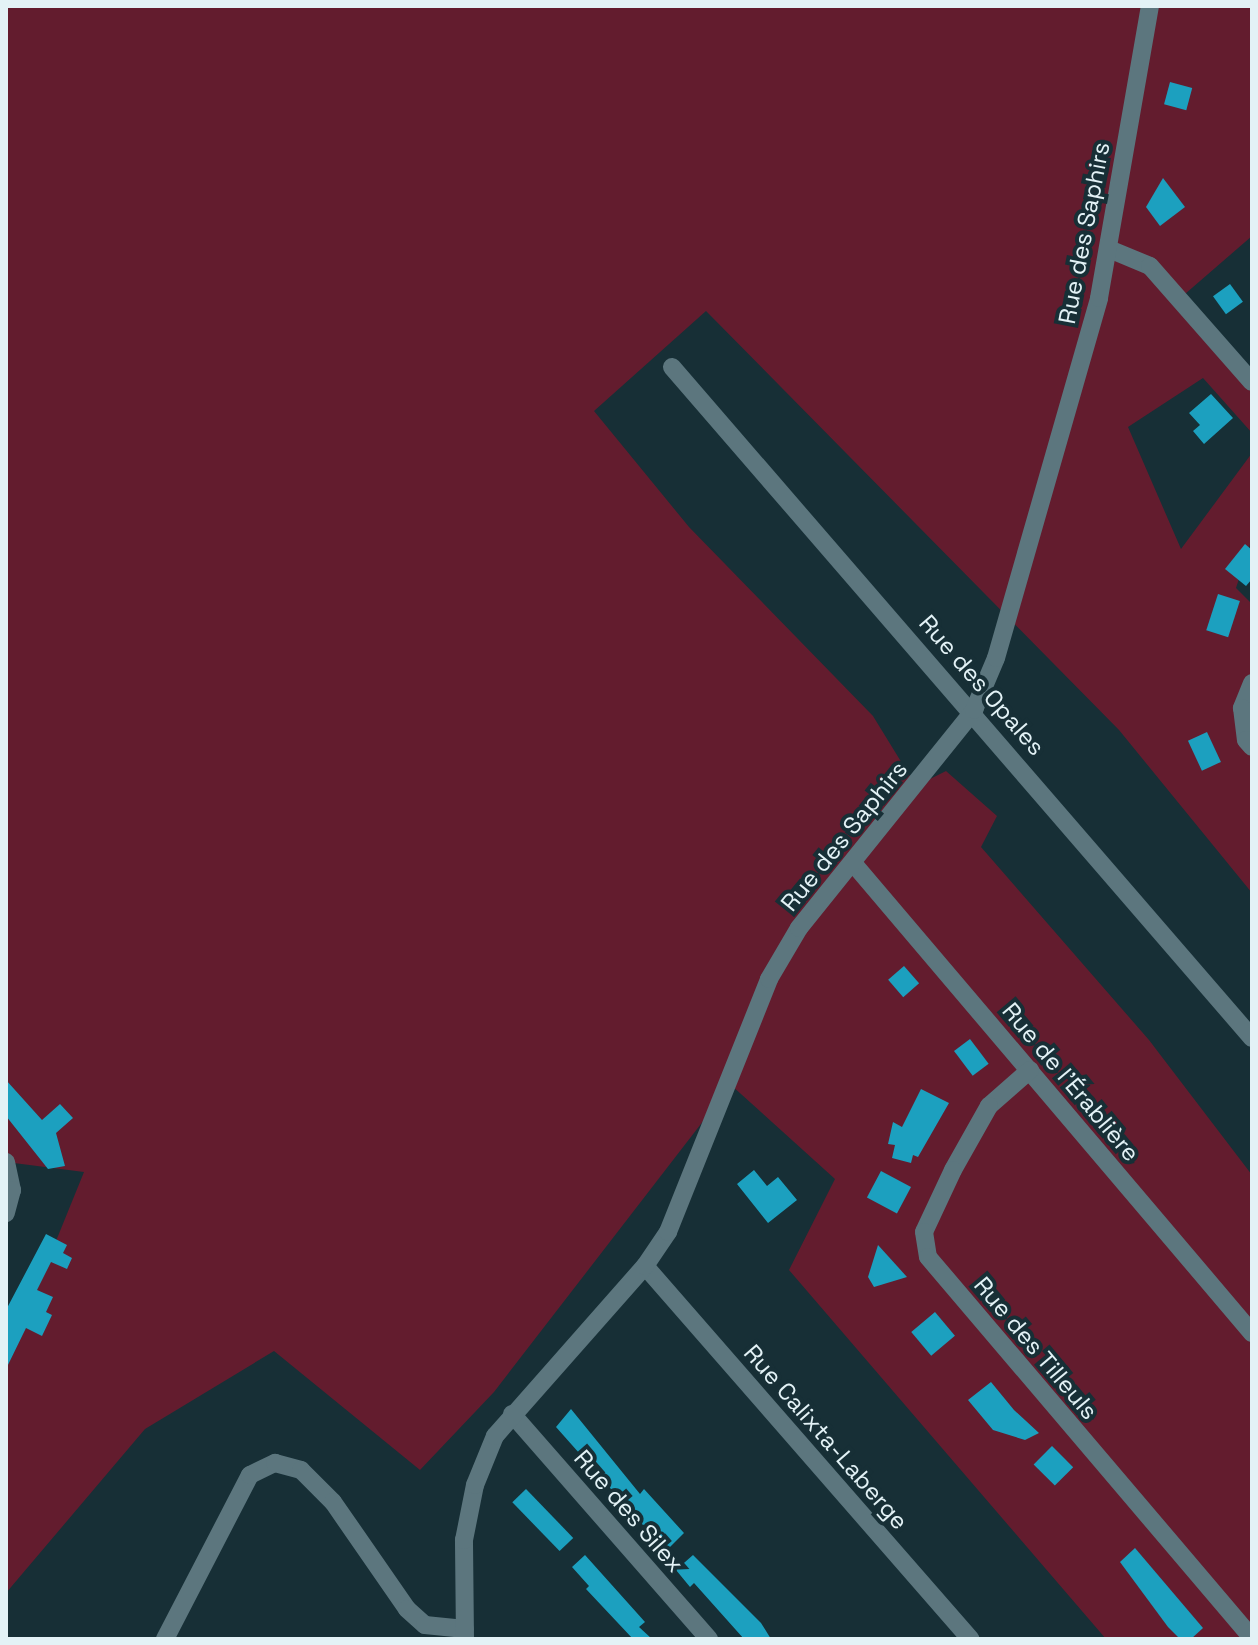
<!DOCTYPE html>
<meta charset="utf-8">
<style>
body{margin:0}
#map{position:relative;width:1258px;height:1645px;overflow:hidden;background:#172f36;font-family:"Space Grotesk",sans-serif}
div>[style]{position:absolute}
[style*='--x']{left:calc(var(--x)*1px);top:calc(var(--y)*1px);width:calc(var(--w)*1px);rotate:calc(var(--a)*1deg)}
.green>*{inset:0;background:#631c2e}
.building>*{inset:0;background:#1ca0bf;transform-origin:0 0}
.minor>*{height:18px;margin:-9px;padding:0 9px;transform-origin:9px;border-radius:9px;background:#5c767e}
span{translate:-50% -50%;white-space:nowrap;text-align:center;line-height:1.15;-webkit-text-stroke:8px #172f36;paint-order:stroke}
.street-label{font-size:24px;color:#e3f2f6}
.frame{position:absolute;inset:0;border:8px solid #e3f2f6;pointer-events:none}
</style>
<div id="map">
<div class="green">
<i style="clip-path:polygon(6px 6px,1252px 6px,1252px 236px,1185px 294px,1252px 381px,1252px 433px,1203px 378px,1128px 427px,1181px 549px,1252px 453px,1252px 538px,1236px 588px,1252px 604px,1252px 893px,1119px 730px,706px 311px,594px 411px,689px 527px,873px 716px,916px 786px,946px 771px,997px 816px,981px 847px,1149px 1040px,1252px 1175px,1252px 1639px,1106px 1639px,789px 1270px,835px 1179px,731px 1085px,494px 1392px,420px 1470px,274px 1351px,145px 1429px,6px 1593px,6px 1364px,84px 1172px,6px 1162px)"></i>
</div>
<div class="building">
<i style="left:1170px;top:82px;width:23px;height:23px;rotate:15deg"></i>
<i style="clip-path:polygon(1163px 178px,1185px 207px,1160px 226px,1146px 207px)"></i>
<i style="left:1230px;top:284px;width:22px;height:21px;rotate:54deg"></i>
<i style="clip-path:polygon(1211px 394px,1233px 418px,1204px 444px,1193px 431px,1200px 425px,1189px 413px)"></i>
<i style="clip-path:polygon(1245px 544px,1252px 550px,1252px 579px,1246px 586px,1225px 569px)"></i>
<i style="left:1218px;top:594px;width:23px;height:38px;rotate:18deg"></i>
<i style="left:1207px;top:732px;width:33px;height:21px;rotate:65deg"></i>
<i style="left:904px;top:966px;width:23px;height:21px;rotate:49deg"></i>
<i style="left:970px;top:1039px;width:31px;height:20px;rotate:53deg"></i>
<i style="clip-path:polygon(6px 1080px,42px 1120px,60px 1104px,73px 1118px,56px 1133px,65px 1166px,48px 1169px,6px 1116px)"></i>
<i style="clip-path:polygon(921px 1089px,949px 1103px,918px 1157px,913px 1155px,911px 1163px,892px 1158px,895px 1145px,888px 1144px,893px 1122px,902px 1127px)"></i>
<i style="clip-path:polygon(754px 1170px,767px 1186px,778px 1177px,797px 1200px,768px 1223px,737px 1184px)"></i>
<i style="left:881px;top:1171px;width:34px;height:30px;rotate:28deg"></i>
<i style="clip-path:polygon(46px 1234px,67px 1245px,63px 1253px,72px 1258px,67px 1269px,51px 1262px,37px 1290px,53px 1297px,46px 1312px,52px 1315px,42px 1336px,26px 1328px,6px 1369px,6px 1310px)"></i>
<i style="clip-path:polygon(878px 1245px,907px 1277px,874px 1287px,868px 1277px)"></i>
<i style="left:935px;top:1312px;width:31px;height:31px;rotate:50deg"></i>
<i style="clip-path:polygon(991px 1382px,1014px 1410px,1039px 1433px,1025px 1440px,993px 1430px,968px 1400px)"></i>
<i style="clip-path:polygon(571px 1409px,640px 1494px,644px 1489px,684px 1533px,666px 1551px,556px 1427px)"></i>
<i style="left:1052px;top:1446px;width:30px;height:26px;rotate:45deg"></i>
<i style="left:526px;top:1489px;width:68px;height:19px;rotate:46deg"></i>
<i style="clip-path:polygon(1135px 1548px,1203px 1628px,1191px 1639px,1180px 1639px,1168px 1627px,1120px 1562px)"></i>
<i style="clip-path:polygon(585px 1555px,645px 1622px,639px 1627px,652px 1639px,633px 1639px,586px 1589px,589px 1586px,572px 1567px)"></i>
<i style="clip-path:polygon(693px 1555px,761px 1623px,771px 1639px,744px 1639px,694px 1583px,690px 1587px,676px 1570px)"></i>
</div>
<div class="minor">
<i style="--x:1109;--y:249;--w:44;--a:22.5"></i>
<i style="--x:1150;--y:266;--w:154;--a:48.7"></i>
<i style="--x:672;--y:367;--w:887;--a:49.16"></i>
<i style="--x:1252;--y:683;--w:27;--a:112"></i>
<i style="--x:1242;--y:708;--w:32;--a:83"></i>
<i style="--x:1246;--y:740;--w:9;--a:49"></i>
<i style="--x:853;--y:863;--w:617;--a:49.67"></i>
<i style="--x:1030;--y:1070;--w:55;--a:138.7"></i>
<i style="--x:989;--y:1106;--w:73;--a:119.4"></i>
<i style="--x:953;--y:1170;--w:68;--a:115.1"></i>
<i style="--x:924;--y:1232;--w:25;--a:81"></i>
<i style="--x:928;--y:1257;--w:500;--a:49.62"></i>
<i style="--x:6;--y:1162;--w:29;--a:78"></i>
<i style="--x:12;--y:1190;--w:24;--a:105"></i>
<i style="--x:645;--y:1266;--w:495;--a:48.9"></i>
<i style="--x:512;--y:1414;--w:299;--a:48.8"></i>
<i style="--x:165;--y:1639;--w:185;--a:-62.6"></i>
<i style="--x:250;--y:1475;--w:28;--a:-26"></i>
<i style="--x:275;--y:1463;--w:27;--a:15"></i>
<i style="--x:301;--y:1470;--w:45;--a:45"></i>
<i style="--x:333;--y:1502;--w:130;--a:55.3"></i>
<i style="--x:407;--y:1609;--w:24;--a:42"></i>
<i style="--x:425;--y:1625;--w:40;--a:5.7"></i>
<i style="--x:465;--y:1639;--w:99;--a:-90.6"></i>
<i style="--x:464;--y:1540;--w:56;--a:-78.7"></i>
<i style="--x:475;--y:1485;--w:53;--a:-67.8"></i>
<i style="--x:495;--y:1436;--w:227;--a:-48.6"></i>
<i style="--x:645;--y:1266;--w:41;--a:-55.9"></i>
<i style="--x:668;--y:1232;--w:272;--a:-68.2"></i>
<i style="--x:769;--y:979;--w:59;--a:-59.5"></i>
<i style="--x:799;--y:928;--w:280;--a:-51.2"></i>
<i style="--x:974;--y:710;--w:56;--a:-67.1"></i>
<i style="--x:996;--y:658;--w:374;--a:-74"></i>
<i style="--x:1099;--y:298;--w:296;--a:-80.1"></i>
</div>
<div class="street-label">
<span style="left:1084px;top:233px;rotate:-79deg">Rue des Saphirs</span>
<span style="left:982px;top:685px;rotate:49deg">Rue des Opales</span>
<span style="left:844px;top:836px;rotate:-51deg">Rue des Saphirs</span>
<span style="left:1071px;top:1082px;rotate:50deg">Rue de l'Érablière</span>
<span style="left:1036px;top:1348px;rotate:50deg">Rue des Tilleuls</span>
<span style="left:826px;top:1437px;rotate:49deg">Rue Calixta-Laberge</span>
<span style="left:629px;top:1511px;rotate:49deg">Rue des Silex</span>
</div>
<div class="frame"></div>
</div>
